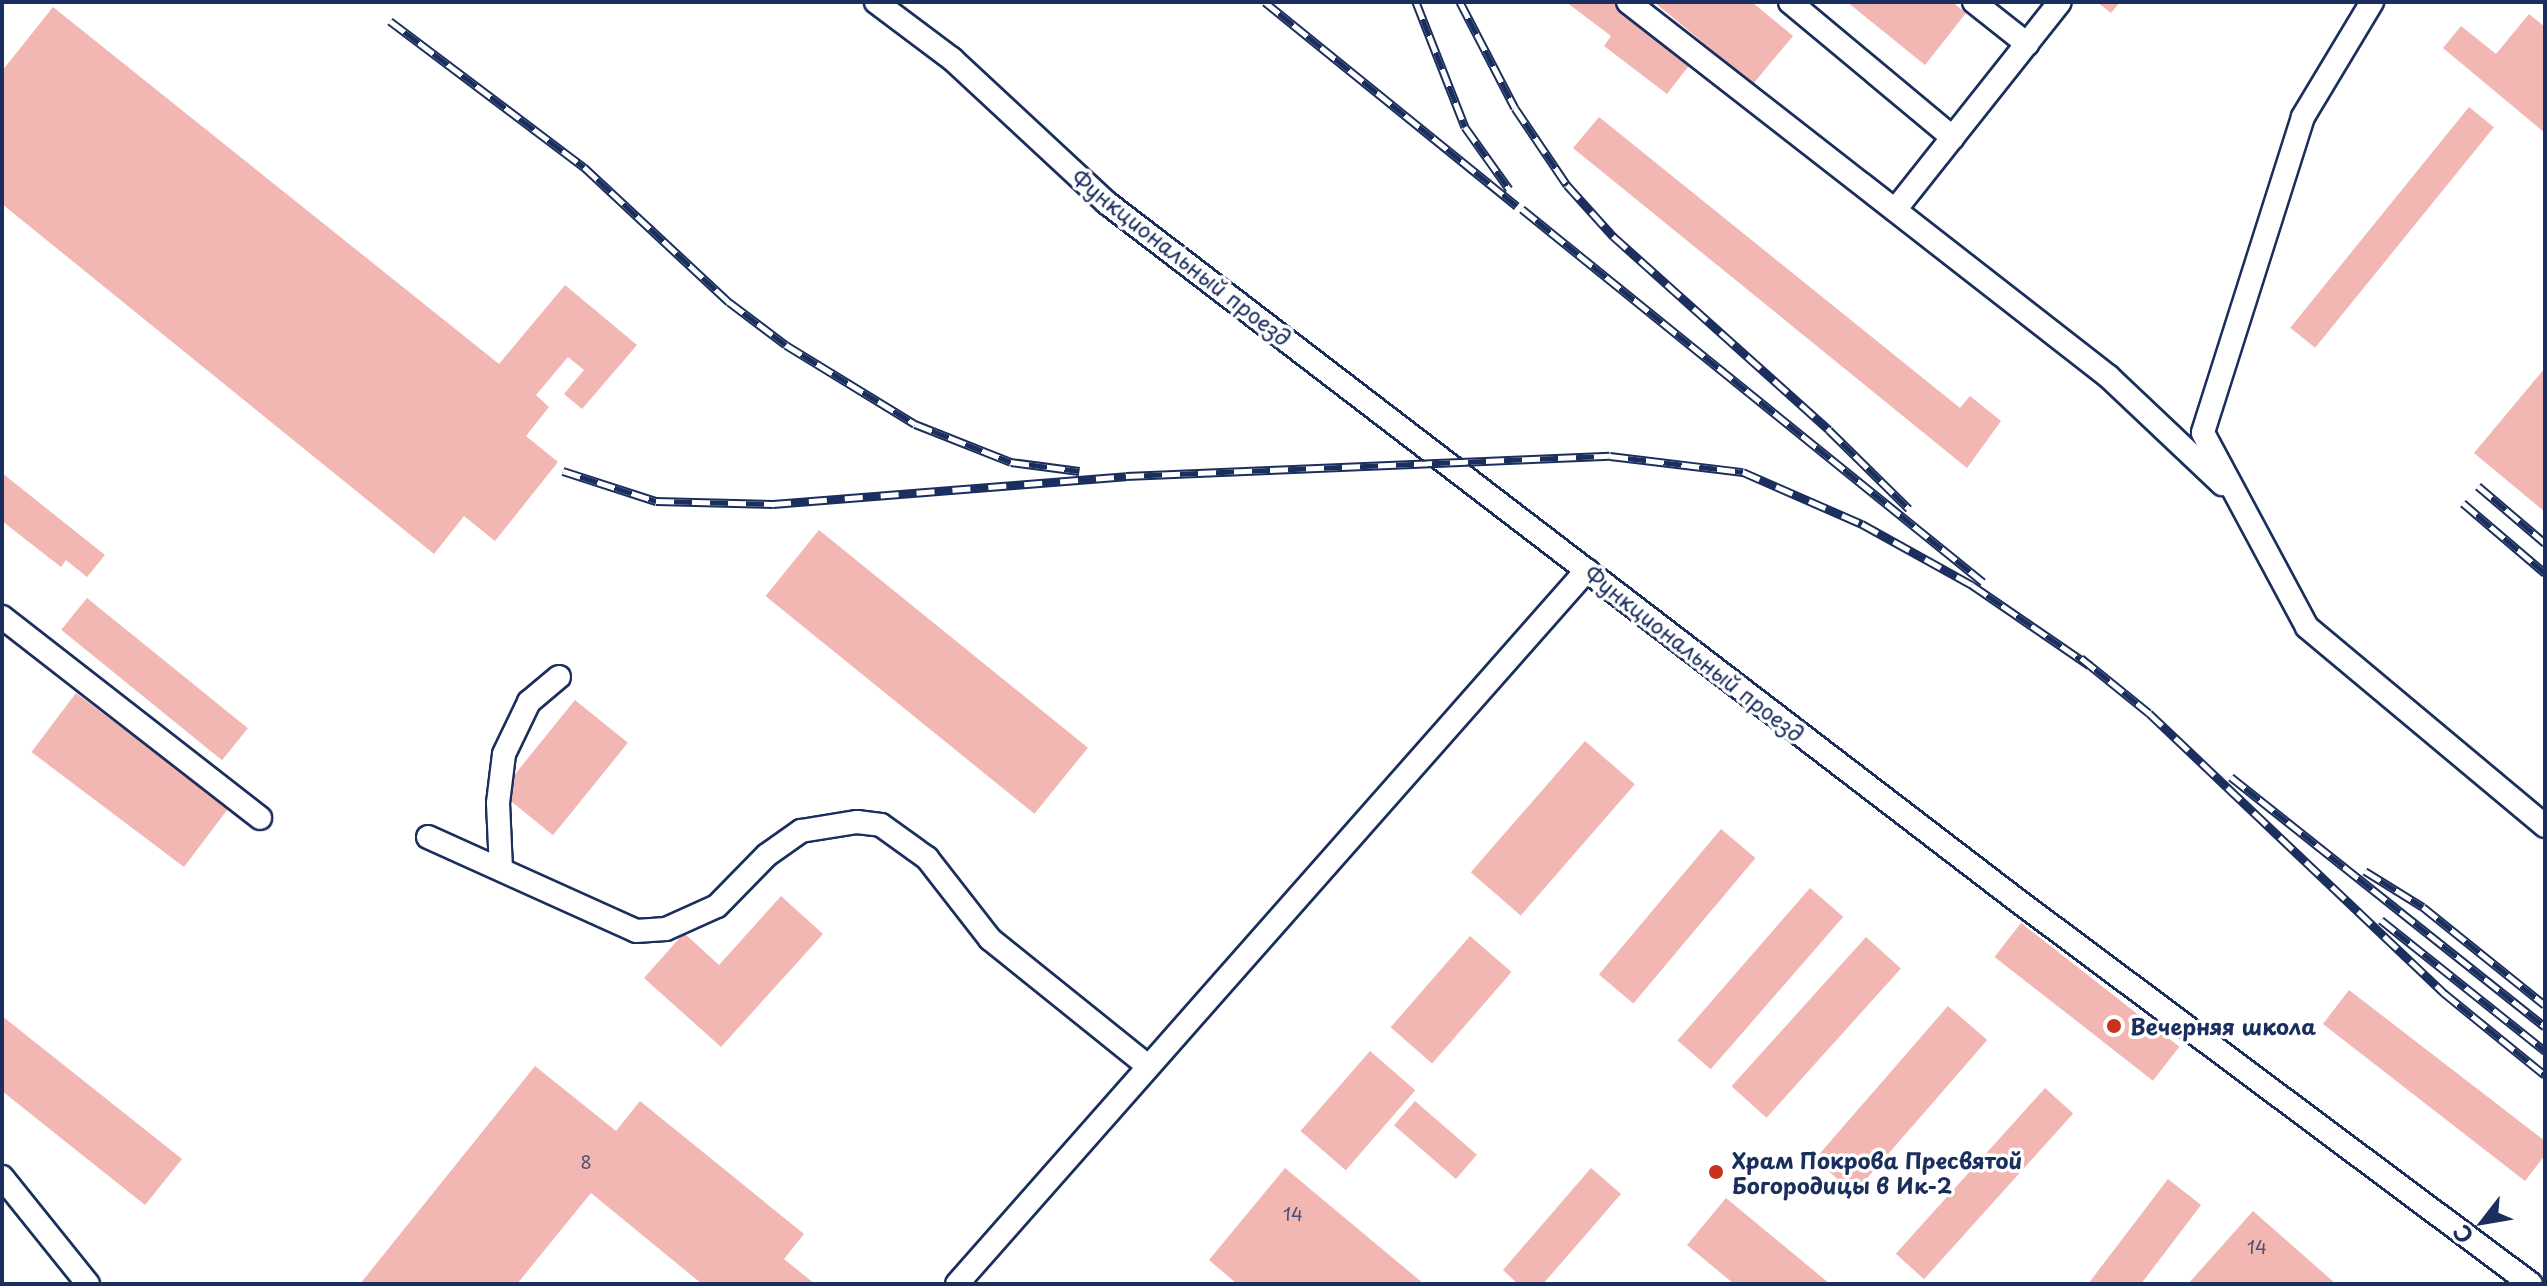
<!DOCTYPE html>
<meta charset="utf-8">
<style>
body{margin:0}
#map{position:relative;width:2547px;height:1286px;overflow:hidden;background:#fff;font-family:"Playpen Sans",sans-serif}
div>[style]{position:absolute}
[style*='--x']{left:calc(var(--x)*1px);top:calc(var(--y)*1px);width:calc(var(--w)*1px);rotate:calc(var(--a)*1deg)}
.building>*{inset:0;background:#f2b6b3;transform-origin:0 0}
.roads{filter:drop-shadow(2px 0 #1b2f5e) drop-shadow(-2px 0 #1b2f5e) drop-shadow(0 2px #1b2f5e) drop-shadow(0 -2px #1b2f5e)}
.minor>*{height:22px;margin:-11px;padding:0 11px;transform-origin:11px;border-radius:11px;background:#fff}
.rail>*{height:9px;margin-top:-4.5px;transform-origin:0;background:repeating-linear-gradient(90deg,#fff 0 18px,#1b2f5e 0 36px);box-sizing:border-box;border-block:2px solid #1b2f5e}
.dots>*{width:22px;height:22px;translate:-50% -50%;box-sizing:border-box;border:4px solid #fff;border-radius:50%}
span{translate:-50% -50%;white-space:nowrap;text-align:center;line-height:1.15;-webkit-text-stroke:7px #fff;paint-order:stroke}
.number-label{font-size:18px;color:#515173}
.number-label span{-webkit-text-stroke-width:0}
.street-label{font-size:22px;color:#1b2f5e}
.poi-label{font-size:22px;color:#1b2f5e;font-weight:700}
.left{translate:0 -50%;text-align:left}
.frame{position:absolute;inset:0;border:4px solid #1b2f5e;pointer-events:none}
.north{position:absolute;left:2443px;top:1182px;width:80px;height:80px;-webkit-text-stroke:6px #fff;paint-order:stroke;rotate:239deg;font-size:22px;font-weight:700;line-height:32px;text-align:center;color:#1b2f5e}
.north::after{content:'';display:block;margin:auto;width:28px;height:36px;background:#1b2f5e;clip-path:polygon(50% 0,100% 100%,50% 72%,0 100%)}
</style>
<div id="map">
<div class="building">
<i style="clip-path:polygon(1566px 2px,1612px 2px,1691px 63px,1667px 94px,1604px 46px,1611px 36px)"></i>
<i style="clip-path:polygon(1654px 2px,1752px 2px,1793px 36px,1753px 84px)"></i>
<i style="clip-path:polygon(1847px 2px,1952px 2px,1966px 13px,1925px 65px)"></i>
<i style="clip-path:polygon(2097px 2px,2120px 2px,2111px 13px)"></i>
<i style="clip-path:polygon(53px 7px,499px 364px,565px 285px,637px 345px,582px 409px,564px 394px,584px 370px,568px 357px,536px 395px,549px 407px,526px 436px,558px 462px,495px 541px,464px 516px,434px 554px,2px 204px,2px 71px)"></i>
<i style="clip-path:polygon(2529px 14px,2545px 27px,2545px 133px,2443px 48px,2461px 26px,2496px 54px)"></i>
<i style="left:2469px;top:107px;width:32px;height:284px;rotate:39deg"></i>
<i style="clip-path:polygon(1599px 117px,1960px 408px,1970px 396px,2001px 421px,1967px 468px,1573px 148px)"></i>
<i style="clip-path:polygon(2545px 368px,2545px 512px,2474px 453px)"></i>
<i style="clip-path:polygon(2px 473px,105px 555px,87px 577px,66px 560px,61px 567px,2px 521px)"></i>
<i style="left:819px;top:530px;width:346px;height:85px;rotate:39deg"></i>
<i style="left:87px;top:598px;width:207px;height:41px;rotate:39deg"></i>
<i style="left:76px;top:693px;width:191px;height:74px;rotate:37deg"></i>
<i style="left:575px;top:700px;width:68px;height:119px;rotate:39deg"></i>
<i style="left:1585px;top:741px;width:66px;height:174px;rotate:41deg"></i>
<i style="left:1721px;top:829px;width:45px;height:190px;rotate:40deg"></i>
<i style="left:1810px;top:888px;width:44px;height:202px;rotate:41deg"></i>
<i style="clip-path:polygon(781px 896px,823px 934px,721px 1047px,644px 978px,684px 933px,719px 965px)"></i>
<i style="left:2021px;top:923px;width:201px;height:43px;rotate:38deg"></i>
<i style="left:1470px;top:936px;width:55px;height:121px;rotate:41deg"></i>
<i style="left:1866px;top:937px;width:47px;height:201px;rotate:42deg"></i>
<i style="clip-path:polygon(2349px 990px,2545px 1141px,2545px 1155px,2525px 1181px,2323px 1024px)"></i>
<i style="left:1948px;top:1006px;width:52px;height:203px;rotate:41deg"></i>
<i style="clip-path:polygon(2px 1016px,182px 1159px,145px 1205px,2px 1091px)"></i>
<i style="left:1370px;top:1051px;width:60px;height:106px;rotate:41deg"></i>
<i style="clip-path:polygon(535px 1066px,616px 1131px,640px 1101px,804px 1234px,784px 1259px,815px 1284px,702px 1284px,591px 1193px,517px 1284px,360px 1284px)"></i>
<i style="left:2045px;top:1088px;width:38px;height:223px;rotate:42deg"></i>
<i style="left:1415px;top:1101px;width:82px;height:32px;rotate:41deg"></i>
<i style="clip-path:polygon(1285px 1168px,1424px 1284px,1237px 1284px,1209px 1260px)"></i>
<i style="clip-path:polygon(1591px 1168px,1621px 1194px,1543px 1284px,1518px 1284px,1503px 1270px)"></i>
<i style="clip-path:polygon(2168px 1179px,2201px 1205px,2141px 1284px,2088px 1284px)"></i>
<i style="clip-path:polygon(1726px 1198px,1830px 1284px,1734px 1284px,1687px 1245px)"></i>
<i style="clip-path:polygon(2253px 1211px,2336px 1284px,2188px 1284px)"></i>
</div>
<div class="roads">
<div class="minor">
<i style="--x:876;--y:2;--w:95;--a:36.9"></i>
<i style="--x:952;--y:59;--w:212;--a:42.9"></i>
<i style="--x:1107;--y:203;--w:1143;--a:37.46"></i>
<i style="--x:2014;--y:898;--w:645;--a:36.75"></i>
<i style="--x:1628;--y:2;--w:610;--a:37.94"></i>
<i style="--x:2109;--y:377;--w:156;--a:43.4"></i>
<i style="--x:1790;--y:2;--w:212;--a:39.8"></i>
<i style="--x:1974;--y:2;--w:68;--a:38.4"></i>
<i style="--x:2372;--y:2;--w:134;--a:121"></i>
<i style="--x:2303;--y:117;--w:331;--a:107.6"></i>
<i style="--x:2203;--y:433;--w:220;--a:61.8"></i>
<i style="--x:2307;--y:627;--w:310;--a:39.9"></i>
<i style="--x:1895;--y:210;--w:265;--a:-51.6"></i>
<i style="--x:2;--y:617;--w:327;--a:37.9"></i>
<i style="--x:428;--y:837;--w:228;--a:24.3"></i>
<i style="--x:636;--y:931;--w:30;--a:-4"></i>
<i style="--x:666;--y:929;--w:56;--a:-24.3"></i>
<i style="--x:717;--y:906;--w:71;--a:-45.6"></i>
<i style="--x:767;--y:855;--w:42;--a:-35.2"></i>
<i style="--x:801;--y:831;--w:57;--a:-9.1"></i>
<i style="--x:857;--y:822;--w:24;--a:7"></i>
<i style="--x:881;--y:825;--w:57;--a:35.7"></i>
<i style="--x:927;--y:858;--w:103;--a:52.1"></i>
<i style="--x:990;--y:939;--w:203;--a:38.8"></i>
<i style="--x:501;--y:869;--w:66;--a:-92.6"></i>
<i style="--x:498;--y:803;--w:49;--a:-83"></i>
<i style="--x:504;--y:754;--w:58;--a:-64.3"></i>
<i style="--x:529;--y:702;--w:39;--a:-40"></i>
<i style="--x:2;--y:1177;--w:137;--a:51.2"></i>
<i style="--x:957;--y:1284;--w:952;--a:-48.58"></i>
</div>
</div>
<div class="rail">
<i style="--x:1265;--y:2;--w:324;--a:39"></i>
<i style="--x:1416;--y:2;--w:134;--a:68.6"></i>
<i style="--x:1465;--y:127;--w:76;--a:54.6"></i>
<i style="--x:1460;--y:2;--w:119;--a:62.6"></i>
<i style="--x:1515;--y:108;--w:93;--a:56"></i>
<i style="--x:1567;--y:185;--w:69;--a:48"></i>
<i style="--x:1613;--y:236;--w:290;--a:41.9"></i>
<i style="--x:1829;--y:430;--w:112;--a:44.6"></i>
<i style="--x:390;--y:21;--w:243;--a:37"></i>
<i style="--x:584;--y:167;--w:198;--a:43"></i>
<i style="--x:729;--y:302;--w:71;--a:37"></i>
<i style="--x:786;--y:345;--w:151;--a:31.5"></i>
<i style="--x:915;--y:424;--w:103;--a:21.6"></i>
<i style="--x:1011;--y:462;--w:69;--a:7.5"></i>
<i style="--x:1522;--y:209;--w:593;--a:38.98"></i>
<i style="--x:563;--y:471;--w:98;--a:17.9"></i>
<i style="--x:656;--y:501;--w:117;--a:1.5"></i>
<i style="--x:773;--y:504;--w:354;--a:-4.5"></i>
<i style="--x:1126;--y:476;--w:484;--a:-2.4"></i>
<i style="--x:1610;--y:456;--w:134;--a:6.9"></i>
<i style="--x:1743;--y:472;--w:130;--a:23.6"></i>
<i style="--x:1862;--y:524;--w:126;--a:29"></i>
<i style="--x:1972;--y:585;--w:142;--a:34.4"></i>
<i style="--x:2478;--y:486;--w:88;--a:40.4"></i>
<i style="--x:2463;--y:503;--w:108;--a:40.5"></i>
<i style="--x:2081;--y:658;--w:87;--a:39"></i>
<i style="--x:2149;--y:713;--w:407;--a:43.5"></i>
<i style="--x:2444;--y:993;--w:130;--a:39.1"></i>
<i style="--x:2231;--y:777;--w:401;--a:38.5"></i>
<i style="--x:2365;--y:871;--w:68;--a:31.8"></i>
<i style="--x:2423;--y:907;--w:156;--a:38.8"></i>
<i style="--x:2381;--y:920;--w:210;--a:38.6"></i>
</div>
<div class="dots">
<i style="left:2114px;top:1026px;background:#c8321e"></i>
<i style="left:1716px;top:1172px;background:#c8321e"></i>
</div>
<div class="number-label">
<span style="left:586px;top:1162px">8</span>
<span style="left:1293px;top:1214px">14</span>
<span style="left:2257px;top:1247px">14</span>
</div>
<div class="street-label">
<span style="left:1182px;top:257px;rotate:38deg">Функциональный проезд</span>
<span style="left:1695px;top:653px;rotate:38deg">Функциональный проезд</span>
</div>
<div class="poi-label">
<span class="left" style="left:2130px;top:1026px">Вечерняя школа</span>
<span class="left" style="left:1732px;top:1172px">Храм Покрова Пресвятой<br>Богородицы в Ик-2</span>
</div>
<div class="frame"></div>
<div class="north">С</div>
</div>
